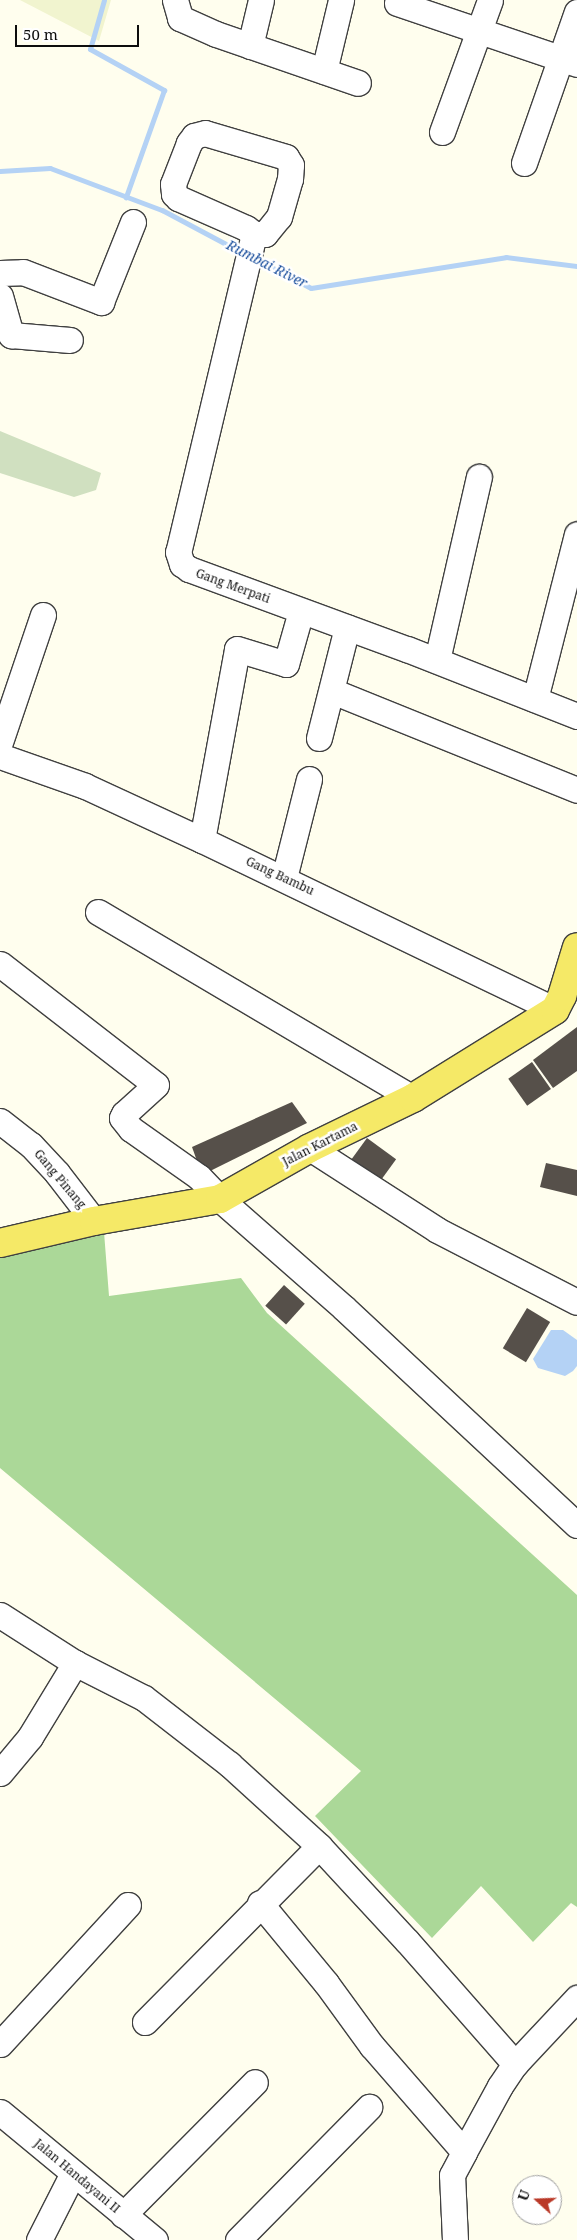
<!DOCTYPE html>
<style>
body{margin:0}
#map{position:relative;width:577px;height:2240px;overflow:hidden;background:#fffeee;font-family:"Noto Serif",serif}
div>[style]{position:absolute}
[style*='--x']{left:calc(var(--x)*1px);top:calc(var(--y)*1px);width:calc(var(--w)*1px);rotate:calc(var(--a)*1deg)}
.farmland>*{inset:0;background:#f1f4cf}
.forest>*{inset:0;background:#abd898}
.cemetery>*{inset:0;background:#d0e0c0}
.water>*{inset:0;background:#b4d2f5}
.stream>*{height:5px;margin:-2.5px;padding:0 2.5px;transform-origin:2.5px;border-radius:2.5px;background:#b4d2f5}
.building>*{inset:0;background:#56504a;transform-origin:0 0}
.roads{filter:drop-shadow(1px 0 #404040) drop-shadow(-1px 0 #404040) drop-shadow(0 1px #404040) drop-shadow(0 -1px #404040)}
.minor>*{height:25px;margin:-12.5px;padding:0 12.5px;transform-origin:12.5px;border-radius:12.5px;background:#fff}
.major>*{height:28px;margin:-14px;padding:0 14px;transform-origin:14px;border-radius:14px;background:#f5e967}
span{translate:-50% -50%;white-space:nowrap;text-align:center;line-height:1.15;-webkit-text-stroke:5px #fff;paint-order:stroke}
.street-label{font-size:12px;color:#0d0d0d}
.water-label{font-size:14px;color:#194e9c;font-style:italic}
.north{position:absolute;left:512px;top:2175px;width:50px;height:50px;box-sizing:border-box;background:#fff;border:1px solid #9e9e9e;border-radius:50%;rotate:290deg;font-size:14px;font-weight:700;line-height:20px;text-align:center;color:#0d0d0d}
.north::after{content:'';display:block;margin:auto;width:18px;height:22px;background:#ba3928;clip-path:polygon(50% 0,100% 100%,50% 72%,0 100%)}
.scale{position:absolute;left:15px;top:25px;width:124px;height:22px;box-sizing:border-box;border:2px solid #0d0d0d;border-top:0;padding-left:6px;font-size:15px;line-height:18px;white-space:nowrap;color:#0d0d0d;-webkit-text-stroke:4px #fff;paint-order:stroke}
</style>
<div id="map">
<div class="farmland">
<i style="clip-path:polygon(20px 0,111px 0,99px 41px)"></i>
</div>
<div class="forest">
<i style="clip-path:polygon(104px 1232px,109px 1296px,241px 1278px,267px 1313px,577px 1595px,577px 1907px,571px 1903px,533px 1942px,481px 1886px,432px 1938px,315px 1816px,361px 1771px,0 1468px,0 1257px)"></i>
</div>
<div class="cemetery">
<i style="clip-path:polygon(0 431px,101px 473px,96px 490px,74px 497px,0 473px)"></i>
</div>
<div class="water">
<i style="clip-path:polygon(551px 1330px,563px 1330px,577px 1340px,577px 1366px,573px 1371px,565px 1376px,538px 1368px,533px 1359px)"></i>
</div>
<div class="stream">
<i style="--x:104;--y:0;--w:51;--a:105.9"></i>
<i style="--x:90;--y:49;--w:85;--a:29"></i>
<i style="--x:164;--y:90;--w:114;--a:109.6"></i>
<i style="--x:0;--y:171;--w:50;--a:-3.4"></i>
<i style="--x:50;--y:168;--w:120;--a:20.6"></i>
<i style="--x:162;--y:210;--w:92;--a:28"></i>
<i style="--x:256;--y:259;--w:62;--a:27.8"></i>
<i style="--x:311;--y:288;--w:197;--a:-9"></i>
<i style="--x:506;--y:257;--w:72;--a:7.2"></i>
</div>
<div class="building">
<i style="clip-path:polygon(577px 1027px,577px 1071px,553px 1088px,533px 1060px)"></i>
<i style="left:532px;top:1062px;width:33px;height:29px;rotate:55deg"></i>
<i style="clip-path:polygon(292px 1102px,307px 1123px,202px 1175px,192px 1147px)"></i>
<i style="left:367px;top:1138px;width:36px;height:30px;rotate:36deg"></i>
<i style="clip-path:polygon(546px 1163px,577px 1170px,577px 1196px,540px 1187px)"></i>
<i style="left:284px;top:1285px;width:28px;height:28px;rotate:42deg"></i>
<i style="left:527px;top:1308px;width:27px;height:47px;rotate:31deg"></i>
</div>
<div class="roads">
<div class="minor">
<i style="--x:175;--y:0;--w:19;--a:74"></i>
<i style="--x:180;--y:18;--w:39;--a:24"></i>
<i style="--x:216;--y:34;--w:150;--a:19"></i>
<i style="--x:397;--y:3;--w:190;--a:18.7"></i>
<i style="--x:250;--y:46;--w:47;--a:-76.6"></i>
<i style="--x:324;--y:71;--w:73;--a:-76.5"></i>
<i style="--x:442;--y:132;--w:140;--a:-70"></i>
<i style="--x:524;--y:163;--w:160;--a:-70.7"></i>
<i style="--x:254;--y:234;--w:11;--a:0"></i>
<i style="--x:265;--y:234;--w:22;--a:-51"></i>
<i style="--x:279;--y:217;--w:40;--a:-74"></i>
<i style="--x:290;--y:179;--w:14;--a:-86"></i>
<i style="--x:291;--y:165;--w:9;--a:-122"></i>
<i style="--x:286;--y:157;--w:84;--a:-163.5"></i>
<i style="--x:205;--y:133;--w:11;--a:165"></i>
<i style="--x:194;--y:136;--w:9;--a:126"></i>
<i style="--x:189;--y:143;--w:44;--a:111.3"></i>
<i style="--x:173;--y:184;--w:10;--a:84"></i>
<i style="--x:174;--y:194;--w:6;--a:45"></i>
<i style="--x:178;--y:198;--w:74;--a:23.8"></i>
<i style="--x:246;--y:228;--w:10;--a:37"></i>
<i style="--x:254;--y:234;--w:327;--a:103.4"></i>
<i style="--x:178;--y:552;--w:13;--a:72"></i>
<i style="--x:182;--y:564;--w:9;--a:36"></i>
<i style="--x:189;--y:569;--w:232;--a:20.2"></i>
<i style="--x:407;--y:649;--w:183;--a:21.5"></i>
<i style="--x:0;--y:273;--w:23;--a:-2"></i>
<i style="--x:23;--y:272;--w:84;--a:21"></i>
<i style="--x:101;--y:302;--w:86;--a:-68.2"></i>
<i style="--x:0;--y:296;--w:41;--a:74.2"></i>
<i style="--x:11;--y:335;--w:59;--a:4.8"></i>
<i style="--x:437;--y:660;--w:188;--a:-77.1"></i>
<i style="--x:342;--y:695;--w:253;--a:22"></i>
<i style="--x:535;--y:699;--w:170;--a:-75.7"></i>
<i style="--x:319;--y:738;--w:114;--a:-75.8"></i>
<i style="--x:0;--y:742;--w:134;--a:-71.3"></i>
<i style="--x:0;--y:756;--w:90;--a:19.4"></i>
<i style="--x:85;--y:786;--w:129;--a:24.8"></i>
<i style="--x:202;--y:840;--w:392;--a:25.7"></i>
<i style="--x:202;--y:840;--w:194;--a:-79.6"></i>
<i style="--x:237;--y:649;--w:51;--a:17"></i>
<i style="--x:286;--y:664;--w:55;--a:-74.2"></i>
<i style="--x:284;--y:878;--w:102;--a:-75.8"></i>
<i style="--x:98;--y:912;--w:366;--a:30.6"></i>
<i style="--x:0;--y:964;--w:197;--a:37.8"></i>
<i style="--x:156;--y:1085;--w:43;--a:137.8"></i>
<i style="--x:124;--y:1114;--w:4;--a:117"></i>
<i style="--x:122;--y:1118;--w:14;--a:51"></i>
<i style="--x:131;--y:1129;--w:83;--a:35.2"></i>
<i style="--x:199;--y:1177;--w:30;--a:46"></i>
<i style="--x:220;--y:1199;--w:165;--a:41.3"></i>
<i style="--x:344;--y:1308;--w:318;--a:43"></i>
<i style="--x:0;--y:1121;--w:39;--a:38"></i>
<i style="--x:31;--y:1145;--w:38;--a:47"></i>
<i style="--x:57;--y:1173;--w:61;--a:52.4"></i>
<i style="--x:310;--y:1148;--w:151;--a:32.8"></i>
<i style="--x:437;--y:1230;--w:157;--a:27.2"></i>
<i style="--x:0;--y:1615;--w:89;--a:32.6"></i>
<i style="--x:75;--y:1663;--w:77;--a:26.9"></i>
<i style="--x:144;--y:1698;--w:108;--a:37.8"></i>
<i style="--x:229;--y:1764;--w:122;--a:42.3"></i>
<i style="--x:319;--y:1846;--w:129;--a:47.2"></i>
<i style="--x:407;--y:1941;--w:164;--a:48.7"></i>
<i style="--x:0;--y:1773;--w:47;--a:-50.2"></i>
<i style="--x:30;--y:1737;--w:87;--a:-58.7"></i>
<i style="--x:260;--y:1903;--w:104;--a:50.5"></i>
<i style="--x:326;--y:1983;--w:78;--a:53.9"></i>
<i style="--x:372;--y:2046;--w:140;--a:49"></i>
<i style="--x:145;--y:2022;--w:247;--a:-45.3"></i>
<i style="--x:0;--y:2044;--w:189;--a:-47.4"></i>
<i style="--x:0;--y:2112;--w:201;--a:39.6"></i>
<i style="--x:123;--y:2215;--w:187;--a:-45.2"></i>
<i style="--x:39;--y:2240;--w:75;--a:-63.1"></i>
<i style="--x:238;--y:2240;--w:187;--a:-45.4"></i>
<i style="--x:455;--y:2240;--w:65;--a:-92.6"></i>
<i style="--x:452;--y:2175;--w:26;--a:-62"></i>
<i style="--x:464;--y:2152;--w:75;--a:-61.4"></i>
<i style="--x:500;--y:2086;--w:27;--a:-56"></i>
<i style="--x:515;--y:2064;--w:91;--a:-46.8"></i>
</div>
<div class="major">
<i style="--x:0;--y:1243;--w:97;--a:-13.2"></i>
<i style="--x:94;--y:1221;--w:128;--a:-9.9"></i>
<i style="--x:220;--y:1199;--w:103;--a:-29.5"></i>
<i style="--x:310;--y:1148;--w:114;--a:-25.9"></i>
<i style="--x:413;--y:1098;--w:167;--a:-31.8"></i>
<i style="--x:555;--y:1010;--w:16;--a:-63"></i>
<i style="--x:562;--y:996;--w:51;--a:-73"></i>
</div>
</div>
<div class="street-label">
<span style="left:233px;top:586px;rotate:20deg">Gang Merpati</span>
<span style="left:280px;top:876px;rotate:25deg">Gang Bambu</span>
<span style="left:320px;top:1144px;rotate:-27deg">Jalan Kartama</span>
<span style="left:60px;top:1179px;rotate:50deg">Gang Pinang</span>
<span style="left:77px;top:2176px;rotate:40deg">Jalan Handayani II</span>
</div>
<div class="water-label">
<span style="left:267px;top:264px;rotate:27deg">Rumbai River</span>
</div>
<div class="north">U</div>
<div class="scale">50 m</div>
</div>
